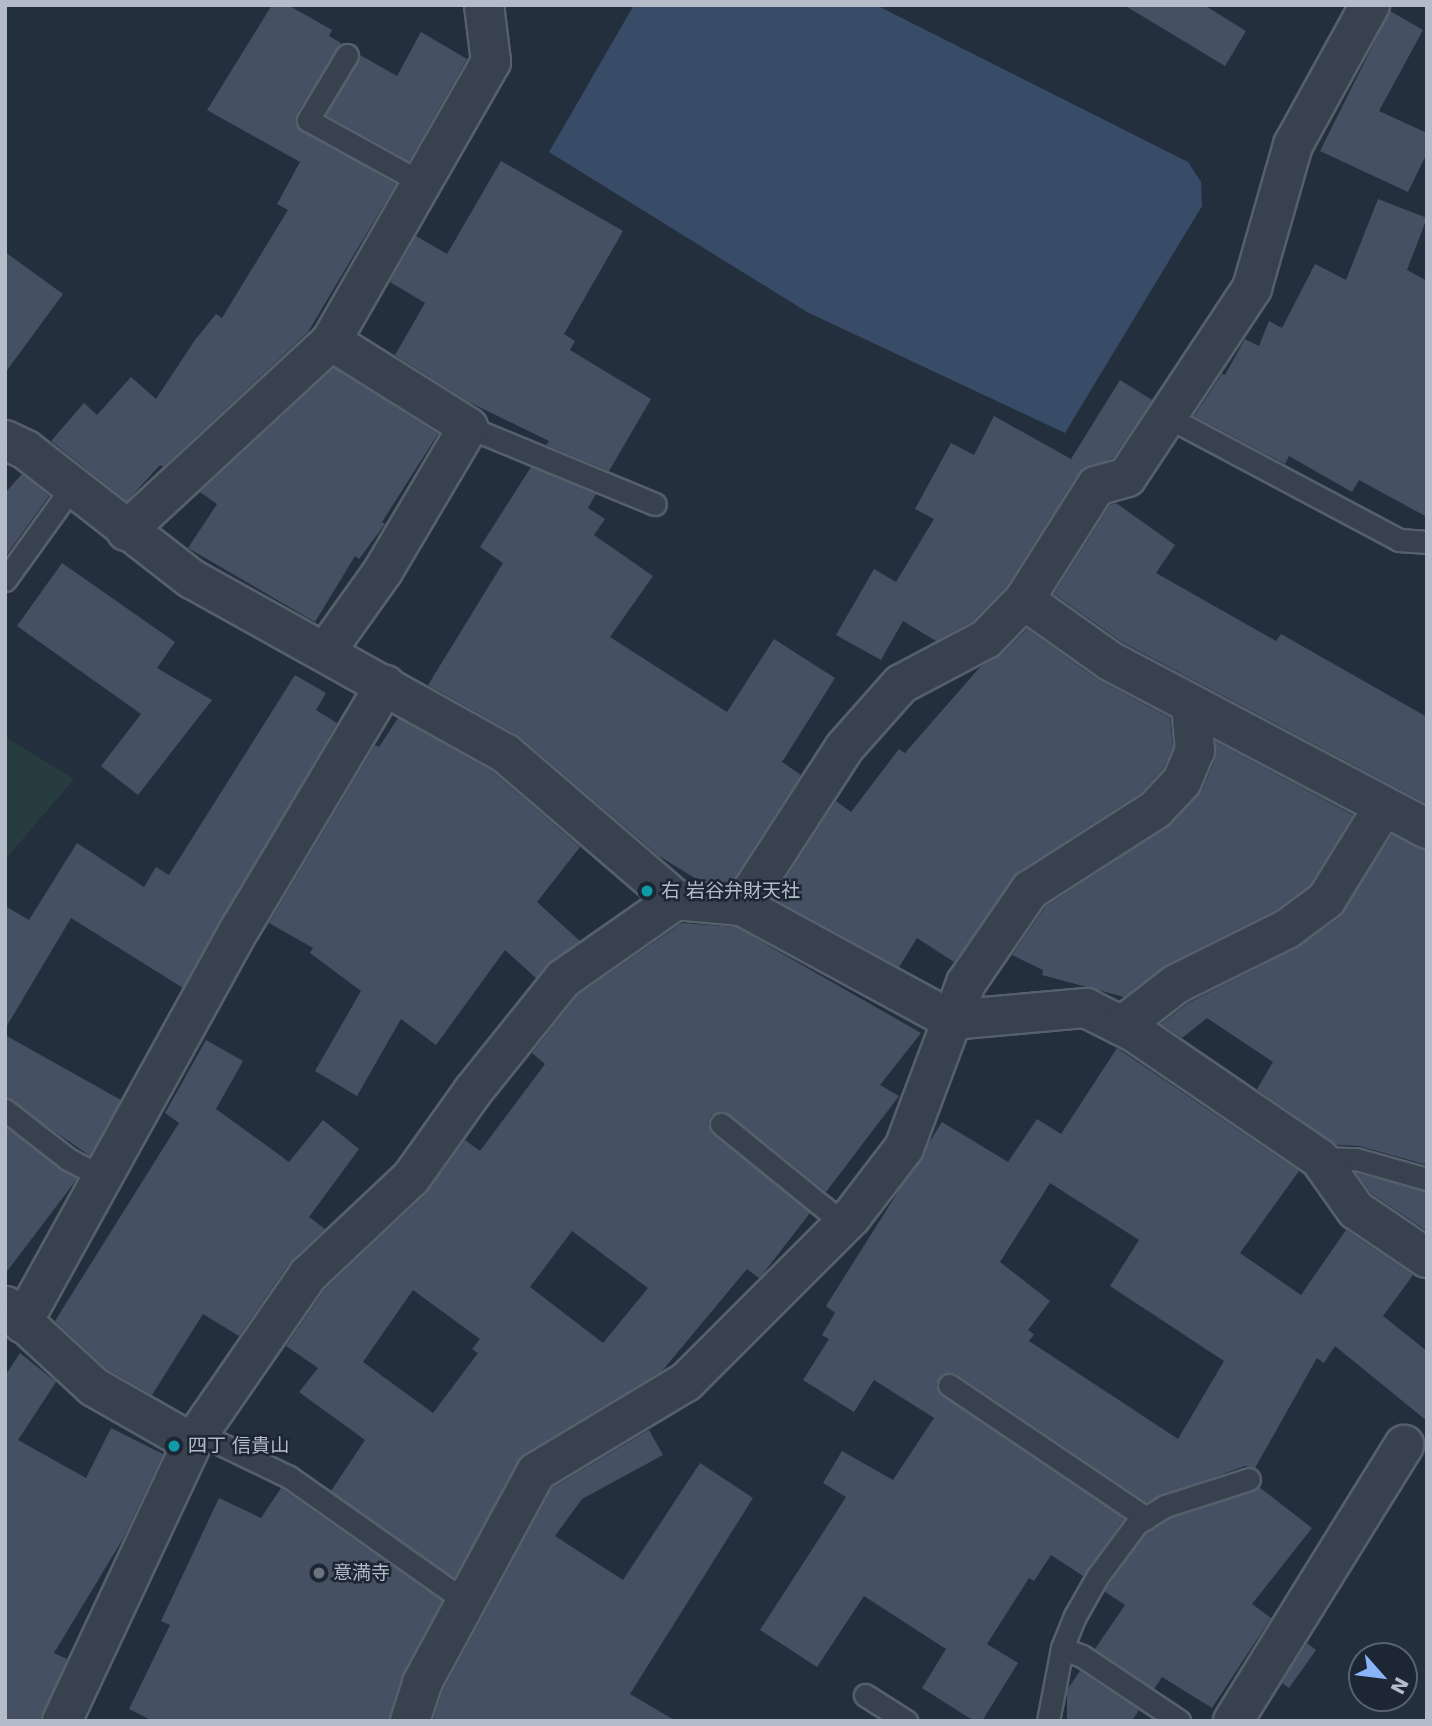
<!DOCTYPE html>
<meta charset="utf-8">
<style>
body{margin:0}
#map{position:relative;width:1432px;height:1726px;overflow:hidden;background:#242f3e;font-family:"DejaVu Sans","Noto Sans JP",sans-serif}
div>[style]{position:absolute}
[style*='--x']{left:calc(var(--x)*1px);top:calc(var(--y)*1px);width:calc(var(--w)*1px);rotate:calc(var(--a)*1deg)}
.green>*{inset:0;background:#263c3f}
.water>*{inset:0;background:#394c67}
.building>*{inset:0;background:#455162}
.roads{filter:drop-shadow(2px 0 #565f6c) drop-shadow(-2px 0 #565f6c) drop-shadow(0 2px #565f6c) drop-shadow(0 -2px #565f6c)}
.lane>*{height:21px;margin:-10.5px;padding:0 10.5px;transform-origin:10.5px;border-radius:10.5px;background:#38414e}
.street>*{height:38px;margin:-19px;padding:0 19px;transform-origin:19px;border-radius:19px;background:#38414e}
.dots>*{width:19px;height:19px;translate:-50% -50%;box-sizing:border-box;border:4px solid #1d2633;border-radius:50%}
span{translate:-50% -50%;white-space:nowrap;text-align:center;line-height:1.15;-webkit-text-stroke:5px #1d2633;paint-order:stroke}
.poi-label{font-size:19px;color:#b4bcc9}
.left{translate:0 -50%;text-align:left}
.frame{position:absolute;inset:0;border:7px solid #b4bcc9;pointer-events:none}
.north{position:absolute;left:1348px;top:1642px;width:70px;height:70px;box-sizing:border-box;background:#1d2633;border:2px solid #59626f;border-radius:50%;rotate:118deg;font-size:19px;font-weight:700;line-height:28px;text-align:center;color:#b4bcc9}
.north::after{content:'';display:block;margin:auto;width:24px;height:32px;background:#8ab4f8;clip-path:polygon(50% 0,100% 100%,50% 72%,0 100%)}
</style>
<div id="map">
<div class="green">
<i style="clip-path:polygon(5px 737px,74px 779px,5px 860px)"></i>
</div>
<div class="water">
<i style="clip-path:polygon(634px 5px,876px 5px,1188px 162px,1201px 182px,1202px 206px,1065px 433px,807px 312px,549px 152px)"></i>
</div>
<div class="building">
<i style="clip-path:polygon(272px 5px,288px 5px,332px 30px,329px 36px,341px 43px,297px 113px,297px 127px,396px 184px,308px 332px,163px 467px,160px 465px,127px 501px,51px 441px,84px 403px,97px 415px,131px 377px,156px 399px,195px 340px,216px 314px,222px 318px,288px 210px,277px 204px,300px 162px,207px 110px)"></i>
<i style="clip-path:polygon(1124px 5px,1204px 5px,1246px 31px,1225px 66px)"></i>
<i style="clip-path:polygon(1390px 11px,1423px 30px,1379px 111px,1427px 133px,1427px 153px,1408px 192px,1320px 151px)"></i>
<i style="clip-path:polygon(421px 32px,467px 59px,409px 161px,326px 115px,360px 55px,397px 76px)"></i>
<i style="clip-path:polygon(501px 161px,623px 231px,564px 334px,575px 341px,570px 350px,651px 399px,609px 471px,546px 445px,549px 441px,469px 402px,395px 355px,425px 303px,390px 282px,416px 236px,447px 254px)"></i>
<i style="clip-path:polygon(1378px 199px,1427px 218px,1407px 270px,1427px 281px,1427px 517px,1359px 480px,1352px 492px,1289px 456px,1285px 464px,1194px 416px,1222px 374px,1225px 375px,1245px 339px,1259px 346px,1269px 321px,1282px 328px,1315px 264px,1346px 280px)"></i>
<i style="clip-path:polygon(5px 252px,63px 294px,5px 373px)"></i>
<i style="clip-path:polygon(334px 368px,438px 434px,382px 522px,385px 524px,359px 559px,355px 556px,315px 622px,188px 548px,217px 504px,200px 492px)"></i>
<i style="clip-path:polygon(1120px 380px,1152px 400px,1113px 458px,1078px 474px,1007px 586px,973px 621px,936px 641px,903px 621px,881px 660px,836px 635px,874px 569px,896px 582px,934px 519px,915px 509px,951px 443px,974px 455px,994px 416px,1071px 459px)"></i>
<i style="clip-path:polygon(531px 467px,596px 494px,588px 508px,605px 519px,594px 535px,653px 576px,610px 637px,727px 712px,774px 639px,835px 678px,782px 762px,801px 775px,731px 883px,698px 880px,659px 856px,519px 736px,428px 685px,503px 563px,480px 547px)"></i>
<i style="clip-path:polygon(22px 474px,49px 496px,5px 557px,5px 493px)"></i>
<i style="clip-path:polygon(1116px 503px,1175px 545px,1156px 573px,1276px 641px,1281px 634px,1427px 717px,1427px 804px,1122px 642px,1054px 594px,1110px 505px)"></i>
<i style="clip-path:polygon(62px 563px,175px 642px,157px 668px,212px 700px,138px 795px,101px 766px,141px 714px,17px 626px)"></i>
<i style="clip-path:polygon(1027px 629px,1097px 679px,1170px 718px,1173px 747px,1163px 769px,1142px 792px,1018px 872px,954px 962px,917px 938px,899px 967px,773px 898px,836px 801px,851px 812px,899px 749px,905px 753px,980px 667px,1001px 655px)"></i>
<i style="clip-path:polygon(295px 675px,326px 693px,316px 710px,337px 723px,183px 988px,71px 918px,5px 1029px,5px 906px,29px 920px,77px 843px,144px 887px,156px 867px,169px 875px)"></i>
<i style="clip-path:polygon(398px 718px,492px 771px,580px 847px,537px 902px,580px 941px,536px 978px,505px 950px,436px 1045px,401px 1019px,357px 1096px,315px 1071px,361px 991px,310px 953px,313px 948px,269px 923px,375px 745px,379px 747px)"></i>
<i style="clip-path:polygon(1216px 742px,1353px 815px,1310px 885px,1276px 910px,1166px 965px,1124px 997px,1042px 975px,1043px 970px,1012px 955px,1046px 906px,1172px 824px,1202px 790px,1215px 760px)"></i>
<i style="clip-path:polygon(1392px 835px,1427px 851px,1427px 1165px,1359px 1146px,1337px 1145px,1257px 1089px,1273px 1062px,1207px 1018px,1182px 1038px,1161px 1024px,1188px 1003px,1297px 948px,1339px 918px)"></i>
<i style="clip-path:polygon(evenodd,682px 923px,736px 927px,921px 1033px,880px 1085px,899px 1096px,826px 1192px,729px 1114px,711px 1115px,708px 1123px,713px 1134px,810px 1213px,762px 1275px,759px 1278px,747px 1269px,662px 1371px,524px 1454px,454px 1578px,331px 1491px,365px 1440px,299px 1392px,318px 1368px,286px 1346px,325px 1289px,426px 1194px,465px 1140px,480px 1151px,545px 1064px,532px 1053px,578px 995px,682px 923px,572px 1231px,648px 1288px,603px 1343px,530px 1287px,572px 1231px,682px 923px,413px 1290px,480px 1339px,472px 1349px,478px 1353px,433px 1413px,363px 1362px,413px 1290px)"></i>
<i style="clip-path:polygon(5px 1035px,121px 1100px,90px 1156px,5px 1097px)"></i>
<i style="clip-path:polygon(206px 1040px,243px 1061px,216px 1109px,289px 1162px,323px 1120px,359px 1149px,309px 1217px,325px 1229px,290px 1262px,239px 1336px,203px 1314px,152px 1395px,107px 1369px,55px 1321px,179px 1123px,165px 1113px)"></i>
<i style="clip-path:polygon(evenodd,1117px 1048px,1299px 1171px,1240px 1253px,1301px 1295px,1346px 1230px,1413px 1275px,1383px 1316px,1427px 1351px,1427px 1421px,1335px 1346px,1324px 1363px,1317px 1358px,1255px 1468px,1245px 1466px,1146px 1502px,956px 1374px,943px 1374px,936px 1385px,942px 1396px,1124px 1519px,1083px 1576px,1051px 1555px,1034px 1581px,1029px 1578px,987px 1644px,1018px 1663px,982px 1721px,974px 1721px,922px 1688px,946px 1649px,864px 1596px,817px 1667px,760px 1630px,846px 1497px,823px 1483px,842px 1451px,893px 1480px,934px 1418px,874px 1380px,854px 1412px,803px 1380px,829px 1339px,822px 1335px,835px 1313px,826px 1306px,942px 1122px,1008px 1162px,1037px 1119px,1061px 1134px,1117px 1048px,1050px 1183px,1139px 1240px,1110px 1286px,1224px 1361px,1178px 1439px,1029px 1341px,1034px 1334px,1028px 1330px,1050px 1301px,1000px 1262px,1050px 1183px)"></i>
<i style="clip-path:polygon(5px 1127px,77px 1179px,5px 1274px)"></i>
<i style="clip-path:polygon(1356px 1173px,1427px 1192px,1427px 1231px,1372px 1194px)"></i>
<i style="clip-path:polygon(20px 1353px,56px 1382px,18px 1440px,86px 1478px,111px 1428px,163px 1454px,124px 1537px,54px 1653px,67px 1659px,40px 1721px,5px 1721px,5px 1376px)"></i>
<i style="clip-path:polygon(649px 1430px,663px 1455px,582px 1499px,555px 1536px,623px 1580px,700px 1463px,753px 1498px,630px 1694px,676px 1721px,433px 1721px,442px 1692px,552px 1488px)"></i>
<i style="clip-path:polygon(1259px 1487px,1312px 1528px,1252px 1604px,1271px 1618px,1212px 1708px,1162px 1677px,1154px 1689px,1095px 1649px,1125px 1605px,1104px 1591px,1146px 1533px,1170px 1518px)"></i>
<i style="clip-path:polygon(281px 1488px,442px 1601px,403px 1673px,389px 1721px,153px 1721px,129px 1709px,170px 1625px,161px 1621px,219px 1498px,261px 1518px)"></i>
<i style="clip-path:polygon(1307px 1643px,1316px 1650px,1289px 1688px,1282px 1683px)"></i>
<i style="clip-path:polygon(1080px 1671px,1139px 1710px,1132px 1721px,1067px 1721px,1067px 1690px)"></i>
</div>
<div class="roads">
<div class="lane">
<i style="--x:347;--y:55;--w:76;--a:121"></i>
<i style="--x:308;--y:120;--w:130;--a:28.9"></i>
<i style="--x:1166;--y:416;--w:264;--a:28"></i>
<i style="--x:1399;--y:540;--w:28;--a:4"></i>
<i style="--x:468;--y:427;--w:202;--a:22.4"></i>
<i style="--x:5;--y:580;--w:115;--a:-54.2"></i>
<i style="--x:5;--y:1110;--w:80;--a:37.9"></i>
<i style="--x:68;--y:1159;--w:38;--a:28"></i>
<i style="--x:721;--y:1124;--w:159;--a:39.1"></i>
<i style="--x:1319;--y:1158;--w:37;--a:2"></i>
<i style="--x:1356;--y:1159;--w:74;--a:15.7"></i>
<i style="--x:949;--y:1385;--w:238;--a:34"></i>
<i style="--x:198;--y:1433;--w:101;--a:25.8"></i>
<i style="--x:289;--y:1477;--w:217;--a:35.2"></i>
<i style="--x:1062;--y:1648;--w:22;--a:22"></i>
<i style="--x:1082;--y:1656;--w:117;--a:33.8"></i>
<i style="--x:865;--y:1695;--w:49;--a:32.4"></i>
<i style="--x:1048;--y:1721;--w:74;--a:-79.1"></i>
<i style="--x:1062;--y:1648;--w:35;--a:-68"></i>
<i style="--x:1075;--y:1616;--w:45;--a:-60.6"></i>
<i style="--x:1097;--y:1577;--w:67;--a:-53.5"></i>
<i style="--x:1137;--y:1523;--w:33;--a:-31"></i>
<i style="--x:1165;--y:1506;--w:88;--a:-17.8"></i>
</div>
<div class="street">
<i style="--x:5;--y:440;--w:23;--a:25"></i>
<i style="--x:26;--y:450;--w:210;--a:37.9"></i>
<i style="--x:192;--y:579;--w:358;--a:29.1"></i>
<i style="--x:505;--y:753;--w:225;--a:40.7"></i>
<i style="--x:676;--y:900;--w:66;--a:5.2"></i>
<i style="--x:742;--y:906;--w:238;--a:28.6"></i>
<i style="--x:951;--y:1020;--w:136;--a:-5.1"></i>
<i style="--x:1086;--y:1008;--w:54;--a:26.6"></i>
<i style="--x:1134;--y:1032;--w:224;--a:34.3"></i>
<i style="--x:1319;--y:1158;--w:64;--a:54.6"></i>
<i style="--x:1356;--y:1210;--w:86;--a:34.1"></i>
<i style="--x:126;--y:531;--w:280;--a:-42.8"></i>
<i style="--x:331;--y:341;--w:322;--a:-60.2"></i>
<i style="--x:491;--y:62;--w:57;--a:-97"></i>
<i style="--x:1024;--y:600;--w:105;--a:35.3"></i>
<i style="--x:1110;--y:661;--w:359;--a:27.9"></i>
<i style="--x:326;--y:651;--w:98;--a:-54.5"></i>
<i style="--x:383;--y:571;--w:167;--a:-59.4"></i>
<i style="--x:468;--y:427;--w:162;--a:-147.9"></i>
<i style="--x:742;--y:906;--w:189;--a:-57.1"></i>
<i style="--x:845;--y:747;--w:84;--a:-48.4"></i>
<i style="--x:901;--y:684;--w:96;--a:-27.9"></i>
<i style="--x:986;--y:639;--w:54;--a:-45.7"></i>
<i style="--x:1024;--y:600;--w:135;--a:-57.7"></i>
<i style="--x:1096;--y:486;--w:32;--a:-16"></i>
<i style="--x:1127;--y:477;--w:227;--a:-56.5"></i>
<i style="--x:1252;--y:288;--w:149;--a:-74"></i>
<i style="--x:1293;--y:145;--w:160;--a:-61.2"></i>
<i style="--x:1122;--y:1026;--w:68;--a:-37.9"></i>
<i style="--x:1176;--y:984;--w:124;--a:-26.4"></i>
<i style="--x:1287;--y:929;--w:49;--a:-36.6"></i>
<i style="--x:1326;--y:900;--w:110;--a:-58.3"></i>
<i style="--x:6;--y:1306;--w:120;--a:42.6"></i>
<i style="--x:94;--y:1387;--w:113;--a:29.7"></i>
<i style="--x:22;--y:1323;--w:453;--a:-61.1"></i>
<i style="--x:241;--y:927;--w:282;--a:-59.2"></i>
<i style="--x:62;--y:1721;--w:307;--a:-64.9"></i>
<i style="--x:192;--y:1443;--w:204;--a:-55.4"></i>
<i style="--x:308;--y:1275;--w:141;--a:-43.3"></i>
<i style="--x:411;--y:1178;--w:107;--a:-54.5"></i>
<i style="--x:473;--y:1091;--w:144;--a:-51.2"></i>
<i style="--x:563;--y:979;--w:138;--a:-35"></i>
<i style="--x:410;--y:1721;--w:40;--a:-72"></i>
<i style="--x:422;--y:1683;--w:240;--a:-61.6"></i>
<i style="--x:536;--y:1472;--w:175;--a:-31"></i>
<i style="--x:686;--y:1382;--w:233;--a:-45"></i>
<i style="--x:851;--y:1217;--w:87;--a:-52.5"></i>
<i style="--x:904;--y:1148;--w:176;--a:-69.4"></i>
<i style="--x:966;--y:983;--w:113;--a:-55.5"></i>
<i style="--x:1030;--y:890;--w:150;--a:-32.7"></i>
<i style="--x:1156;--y:809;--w:38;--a:-47"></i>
<i style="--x:1182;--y:781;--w:33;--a:-67"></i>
<i style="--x:1195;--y:751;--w:47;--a:-94.9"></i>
<i style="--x:1233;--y:1721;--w:325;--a:-58.2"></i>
</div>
</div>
<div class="dots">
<i style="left:647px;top:891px;background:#0f9aa8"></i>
<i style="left:174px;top:1446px;background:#0f9aa8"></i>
<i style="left:319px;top:1573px;background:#6b7280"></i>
</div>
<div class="poi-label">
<span class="left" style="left:661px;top:891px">右 岩谷弁財天社</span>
<span class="left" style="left:188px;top:1446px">四丁 信貴山</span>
<span class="left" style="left:333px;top:1573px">意満寺</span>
</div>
<div class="frame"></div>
<div class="north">N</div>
</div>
